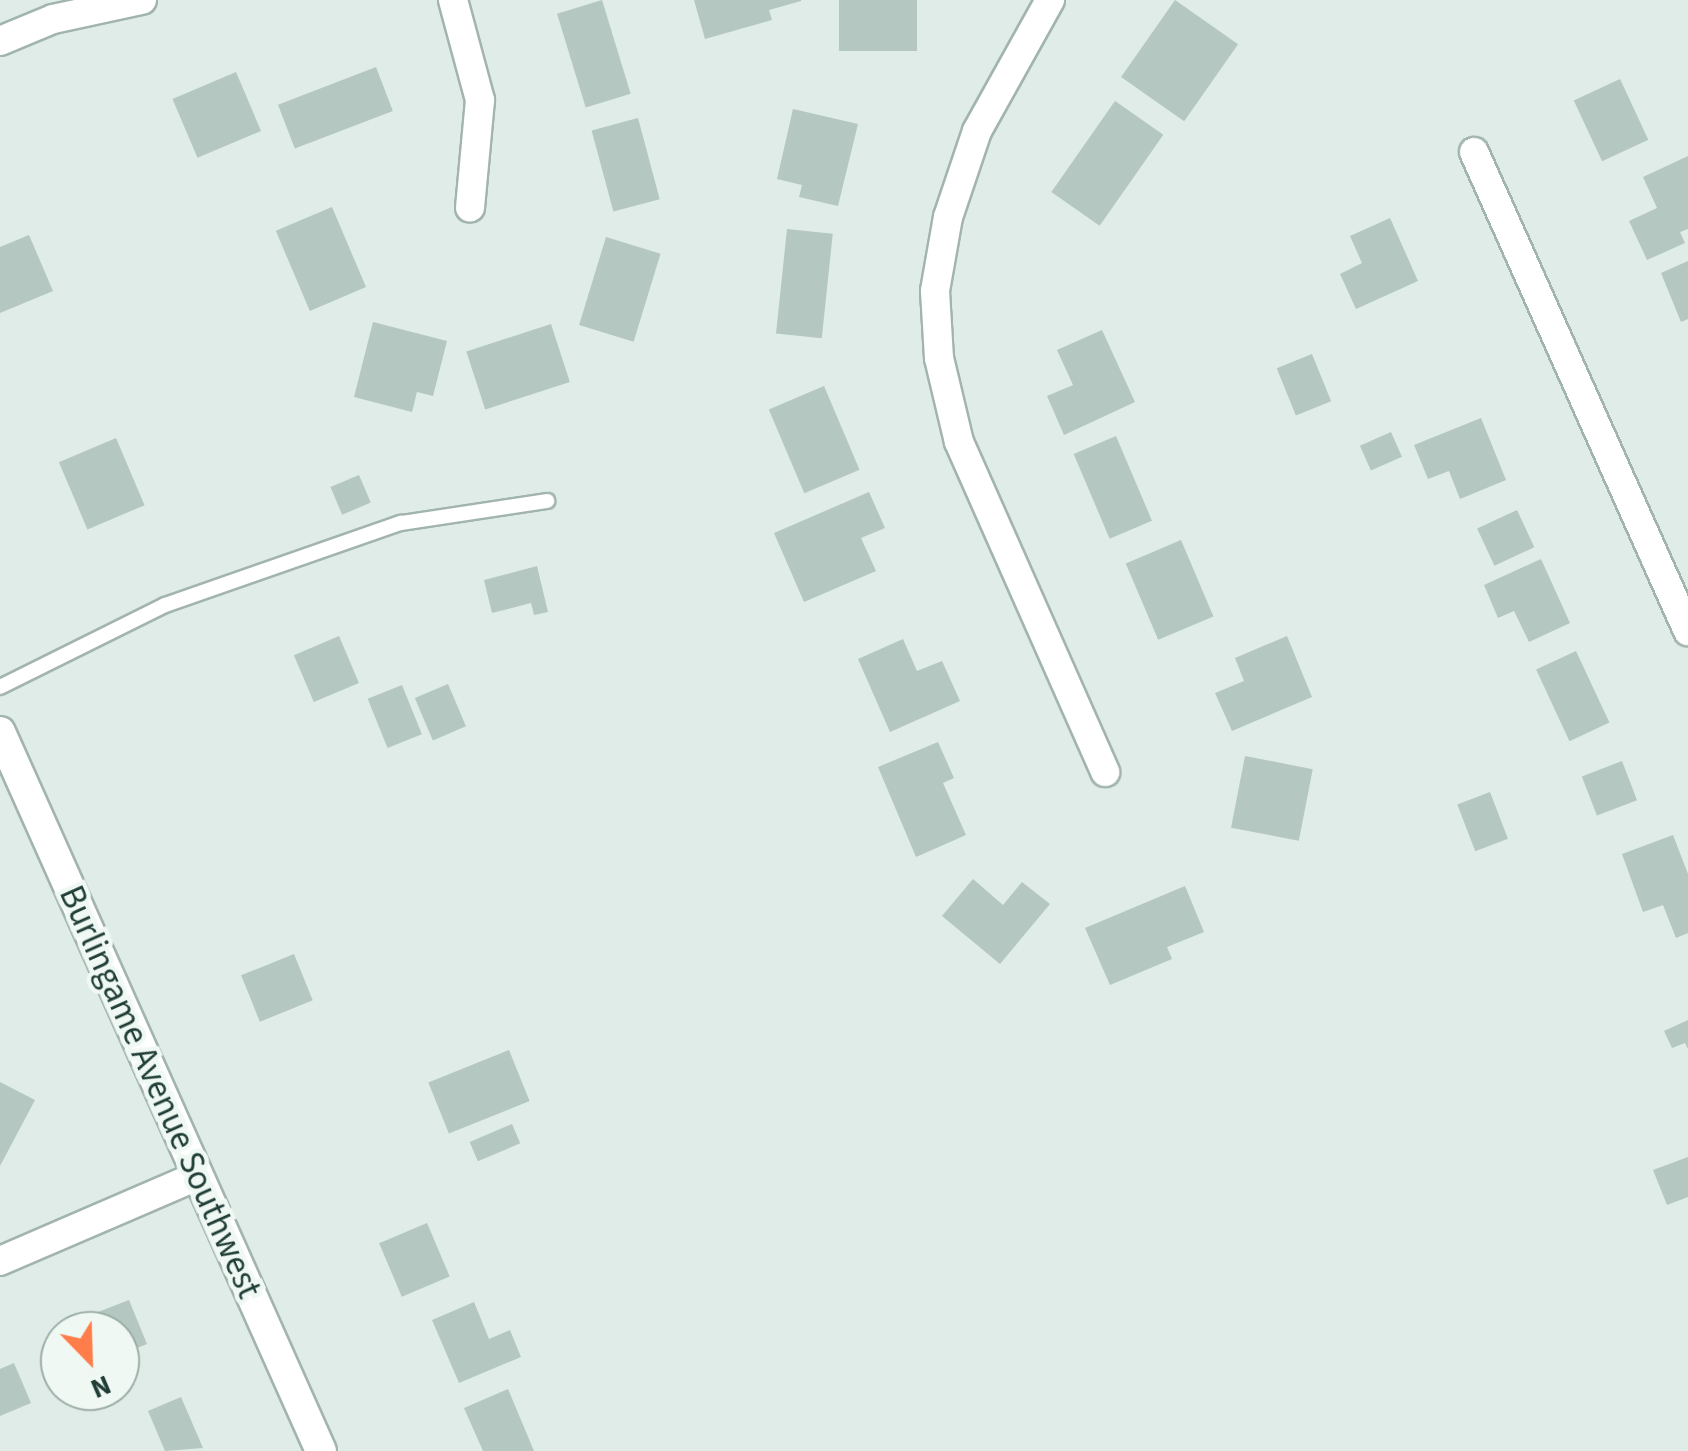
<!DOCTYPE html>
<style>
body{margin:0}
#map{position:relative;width:1688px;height:1451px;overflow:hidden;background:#dfece7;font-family:"Source Sans 3",sans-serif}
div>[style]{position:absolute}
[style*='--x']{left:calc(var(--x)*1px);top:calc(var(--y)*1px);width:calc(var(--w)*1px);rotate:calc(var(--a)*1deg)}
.building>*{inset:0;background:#b4c7c0;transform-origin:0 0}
.roads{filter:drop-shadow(2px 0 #a2b4ae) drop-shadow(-2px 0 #a2b4ae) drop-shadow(0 2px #a2b4ae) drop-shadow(0 -2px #a2b4ae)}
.lane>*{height:14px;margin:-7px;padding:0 7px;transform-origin:7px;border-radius:7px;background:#fff}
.street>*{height:28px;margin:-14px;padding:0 14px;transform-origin:14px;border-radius:14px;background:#fff}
.secondary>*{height:30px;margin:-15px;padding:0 15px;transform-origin:15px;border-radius:15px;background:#fff}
span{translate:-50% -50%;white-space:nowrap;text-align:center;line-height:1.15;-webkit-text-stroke:9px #f0f8f4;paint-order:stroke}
.street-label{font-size:35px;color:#1f3d36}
.north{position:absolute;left:40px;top:1311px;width:100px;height:100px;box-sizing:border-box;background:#f0f8f4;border:2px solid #9cada8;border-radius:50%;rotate:157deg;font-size:28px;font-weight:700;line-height:40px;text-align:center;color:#1f3d36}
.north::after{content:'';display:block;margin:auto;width:35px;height:45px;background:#fe7d4b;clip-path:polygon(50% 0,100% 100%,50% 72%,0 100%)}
</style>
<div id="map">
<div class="building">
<i style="left:602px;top:0;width:98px;height:47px;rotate:73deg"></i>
<i style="clip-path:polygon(694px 0,801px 0,801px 1px,769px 10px,772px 20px,705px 39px)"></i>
<i style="left:839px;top:0;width:78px;height:51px"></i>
<i style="left:1175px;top:0;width:77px;height:94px;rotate:35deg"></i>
<i style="left:376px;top:67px;width:47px;height:105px;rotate:69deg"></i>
<i style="left:236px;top:72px;width:64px;height:69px;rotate:67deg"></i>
<i style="left:1620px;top:79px;width:67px;height:51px;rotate:65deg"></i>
<i style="left:1115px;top:101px;width:59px;height:111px;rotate:35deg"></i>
<i style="clip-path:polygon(793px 109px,858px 124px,838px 206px,799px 197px,802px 185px,777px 179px)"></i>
<i style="left:638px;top:118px;width:84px;height:48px;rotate:75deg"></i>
<i style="clip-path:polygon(1688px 156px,1688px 229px,1680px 232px,1685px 243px,1647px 260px,1629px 221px,1657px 208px,1643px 177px)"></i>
<i style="left:332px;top:207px;width:87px;height:61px;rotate:67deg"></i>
<i style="clip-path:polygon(1390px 218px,1418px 281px,1356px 309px,1340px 274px,1362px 263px,1350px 236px)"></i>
<i style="left:787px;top:229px;width:46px;height:105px;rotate:6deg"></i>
<i style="clip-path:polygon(29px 235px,53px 291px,0 313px,0 247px)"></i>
<i style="left:606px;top:237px;width:57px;height:92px;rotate:17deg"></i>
<i style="clip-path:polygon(1688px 261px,1688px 319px,1681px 322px,1661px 273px)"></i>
<i style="clip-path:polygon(373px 322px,447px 341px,433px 396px,417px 392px,412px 412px,354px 397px)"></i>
<i style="left:551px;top:324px;width:61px;height:89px;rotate:72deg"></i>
<i style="clip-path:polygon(1102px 330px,1135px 402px,1064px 435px,1047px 396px,1073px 385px,1057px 350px)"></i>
<i style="left:1312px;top:354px;width:51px;height:38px;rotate:68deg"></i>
<i style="left:824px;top:386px;width:91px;height:60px;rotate:67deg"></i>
<i style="clip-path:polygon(1481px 418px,1506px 480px,1460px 499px,1449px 471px,1428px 479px,1414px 445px)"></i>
<i style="left:1391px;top:432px;width:27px;height:34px;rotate:66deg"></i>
<i style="left:1116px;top:436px;width:92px;height:46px;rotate:67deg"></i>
<i style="left:116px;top:438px;width:73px;height:62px;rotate:67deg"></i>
<i style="left:359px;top:475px;width:30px;height:31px;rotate:67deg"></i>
<i style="clip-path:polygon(869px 492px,885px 528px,861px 538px,876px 571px,804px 602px,774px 533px)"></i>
<i style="left:1517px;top:510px;width:41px;height:44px;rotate:65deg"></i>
<i style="left:1181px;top:540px;width:83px;height:60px;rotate:67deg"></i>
<i style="clip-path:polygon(1541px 559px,1570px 623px,1529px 642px,1514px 611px,1498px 618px,1484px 585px)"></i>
<i style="clip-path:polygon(537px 566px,548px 612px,534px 615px,531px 603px,492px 613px,484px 580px)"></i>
<i style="left:339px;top:636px;width:51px;height:49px;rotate:67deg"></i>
<i style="clip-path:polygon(1287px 636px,1312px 697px,1232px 731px,1215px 693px,1244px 681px,1235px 658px)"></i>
<i style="clip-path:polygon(903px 639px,917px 671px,942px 661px,960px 701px,890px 732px,858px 659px)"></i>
<i style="left:1576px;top:651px;width:79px;height:44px;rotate:65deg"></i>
<i style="left:448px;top:684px;width:46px;height:36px;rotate:67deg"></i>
<i style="left:402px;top:685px;width:53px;height:37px;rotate:68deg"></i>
<i style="clip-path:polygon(938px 742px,954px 778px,943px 783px,966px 835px,916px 857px,878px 767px)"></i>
<i style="left:1245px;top:756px;width:69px;height:73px;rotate:11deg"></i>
<i style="left:1622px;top:761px;width:42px;height:43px;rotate:69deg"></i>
<i style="left:1490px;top:792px;width:50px;height:35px;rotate:69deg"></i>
<i style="clip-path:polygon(1673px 835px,1688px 874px,1688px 933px,1676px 938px,1663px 905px,1643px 912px,1622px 854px)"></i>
<i style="clip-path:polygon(973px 879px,1003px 905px,1022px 882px,1050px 904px,1000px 964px,942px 916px)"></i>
<i style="clip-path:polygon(1185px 886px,1204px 932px,1167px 947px,1172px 959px,1110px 985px,1085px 928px)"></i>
<i style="left:294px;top:954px;width:50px;height:57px;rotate:68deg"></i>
<i style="clip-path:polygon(1688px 1020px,1688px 1049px,1685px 1043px,1672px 1048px,1664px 1031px)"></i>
<i style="left:509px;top:1050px;width:55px;height:87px;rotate:68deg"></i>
<i style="clip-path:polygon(0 1082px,35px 1100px,0 1166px)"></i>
<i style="left:512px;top:1124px;width:21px;height:46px;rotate:67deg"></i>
<i style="clip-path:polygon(1688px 1157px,1688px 1197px,1667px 1205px,1653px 1170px)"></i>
<i style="left:427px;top:1223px;width:58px;height:52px;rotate:67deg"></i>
<i style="clip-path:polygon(129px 1300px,147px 1344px,120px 1355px,120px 1331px,75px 1331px,72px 1322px)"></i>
<i style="clip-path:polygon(474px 1302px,489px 1339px,510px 1330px,521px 1357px,459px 1383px,432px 1320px)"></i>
<i style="clip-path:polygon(60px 1346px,60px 1378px,49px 1351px)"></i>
<i style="clip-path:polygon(14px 1363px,31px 1403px,0 1416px,0 1369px)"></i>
<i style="clip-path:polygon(508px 1389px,534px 1451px,483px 1451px,464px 1408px)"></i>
<i style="clip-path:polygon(181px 1397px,203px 1448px,165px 1451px,148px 1411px)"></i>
</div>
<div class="roads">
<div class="lane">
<i style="--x:0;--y:687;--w:184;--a:-26.4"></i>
<i style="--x:165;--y:605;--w:250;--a:-19.2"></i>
<i style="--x:401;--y:523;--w:148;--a:-8.6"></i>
</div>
<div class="street">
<i style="--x:453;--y:0;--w:104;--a:74.9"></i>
<i style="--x:480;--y:100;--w:108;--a:95.3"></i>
<i style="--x:1050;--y:0;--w:150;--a:119.1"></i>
<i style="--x:977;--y:131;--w:91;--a:108.6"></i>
<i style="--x:948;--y:217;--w:75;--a:100"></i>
<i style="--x:935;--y:291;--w:67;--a:86.6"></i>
<i style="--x:939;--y:358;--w:86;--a:76.6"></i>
<i style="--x:959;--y:442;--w:361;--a:66.1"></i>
<i style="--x:0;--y:41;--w:57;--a:-22.5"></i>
<i style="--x:53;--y:19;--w:91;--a:-12.1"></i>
<i style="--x:1474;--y:152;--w:525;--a:65.93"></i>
<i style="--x:0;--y:1261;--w:215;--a:-23.3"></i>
</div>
<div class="secondary">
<i style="--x:0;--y:732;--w:787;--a:65.94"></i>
</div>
</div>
<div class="street-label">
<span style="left:160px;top:1092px;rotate:66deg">Burlingame Avenue Southwest</span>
</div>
<div class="north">N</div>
</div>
